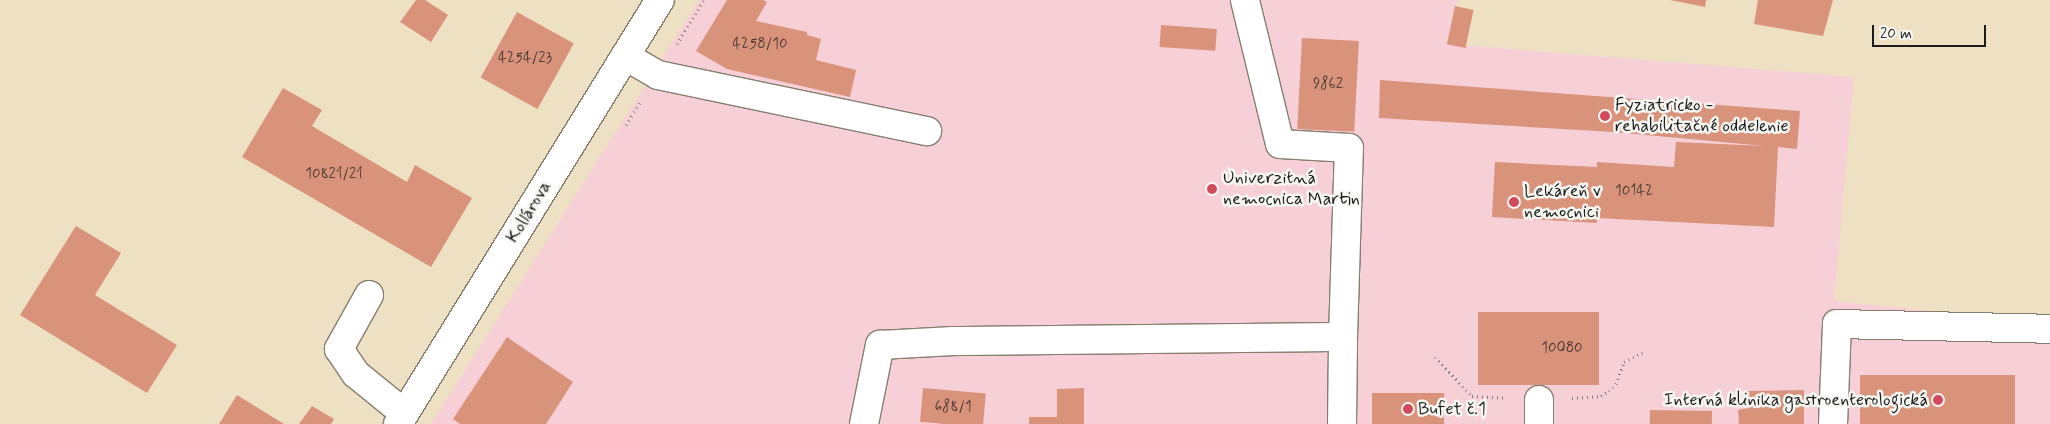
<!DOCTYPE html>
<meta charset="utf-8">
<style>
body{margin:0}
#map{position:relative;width:2050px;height:424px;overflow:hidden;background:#eee1c3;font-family:Mynerve,sans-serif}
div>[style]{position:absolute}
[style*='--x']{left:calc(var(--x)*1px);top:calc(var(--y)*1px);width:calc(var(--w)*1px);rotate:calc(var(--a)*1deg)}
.built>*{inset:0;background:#f6cfd7}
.building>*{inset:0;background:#d9937b;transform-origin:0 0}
.path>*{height:3px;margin-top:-1.5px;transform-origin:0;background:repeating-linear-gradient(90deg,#857e70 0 1px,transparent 0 5px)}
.roads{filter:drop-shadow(1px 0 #857e70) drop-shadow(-1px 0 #857e70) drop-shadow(0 1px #857e70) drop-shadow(0 -1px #857e70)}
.minor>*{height:28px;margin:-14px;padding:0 14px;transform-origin:14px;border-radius:14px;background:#fff}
.dots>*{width:14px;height:14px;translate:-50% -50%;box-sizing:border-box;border:2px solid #f6f6f2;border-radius:50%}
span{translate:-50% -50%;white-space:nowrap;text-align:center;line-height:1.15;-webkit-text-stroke:5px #f6f6f2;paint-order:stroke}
.number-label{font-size:15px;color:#4b3a34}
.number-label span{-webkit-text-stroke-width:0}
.poi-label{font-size:18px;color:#1c1c1c}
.left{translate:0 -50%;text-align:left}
.right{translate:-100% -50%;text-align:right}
.street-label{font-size:18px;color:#1c1c1c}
.scale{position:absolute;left:1872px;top:25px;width:114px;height:22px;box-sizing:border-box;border:2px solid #1c1c1c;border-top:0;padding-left:6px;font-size:15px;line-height:18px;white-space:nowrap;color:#1c1c1c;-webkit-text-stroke:4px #f6f6f2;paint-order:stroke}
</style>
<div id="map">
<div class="built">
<i style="clip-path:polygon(699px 0,1458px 0,1448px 44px,1854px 77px,1834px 301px,2050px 323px,2050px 424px,431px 424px)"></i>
</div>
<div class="building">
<i style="clip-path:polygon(416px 0,425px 0,448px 15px,431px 42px,400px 22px)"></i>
<i style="clip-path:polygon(727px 0,763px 0,767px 2px,756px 21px,807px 32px,807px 35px,821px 39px,816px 60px,856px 70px,850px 97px,727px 69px,696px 51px)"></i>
<i style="clip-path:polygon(1670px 0,1706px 0,1705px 7px)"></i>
<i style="clip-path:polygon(1758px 0,1833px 0,1823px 36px,1754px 24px)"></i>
<i style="left:1455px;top:6px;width:19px;height:39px;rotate:12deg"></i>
<i style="left:517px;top:12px;width:65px;height:75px;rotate:29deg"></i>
<i style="left:1161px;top:25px;width:56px;height:22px;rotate:4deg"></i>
<i style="left:1302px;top:38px;width:57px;height:91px;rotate:3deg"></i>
<i style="clip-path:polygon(1380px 80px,1800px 111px,1797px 149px,1778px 147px,1774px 227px,1597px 218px,1597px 223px,1492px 217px,1495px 162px,1597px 167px,1597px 162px,1674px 167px,1676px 142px,1765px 146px,1614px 132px,1379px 118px)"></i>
<i style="clip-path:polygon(283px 88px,322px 110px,312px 126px,407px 182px,415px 165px,472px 198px,431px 267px,242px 157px)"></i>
<i style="clip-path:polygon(76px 226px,121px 253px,95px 295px,177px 345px,147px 393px,20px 315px)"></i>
<i style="left:1478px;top:312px;width:121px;height:73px"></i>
<i style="clip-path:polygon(507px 337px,573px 382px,546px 424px,460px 424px,453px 419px)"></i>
<i style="left:1860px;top:375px;width:155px;height:49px"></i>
<i style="left:923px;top:388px;width:63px;height:34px;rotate:5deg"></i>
<i style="clip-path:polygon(1084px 388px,1084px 424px,1029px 424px,1029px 417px,1057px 417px,1057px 389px)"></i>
<i style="clip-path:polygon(1804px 390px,1804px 424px,1739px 424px,1738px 410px,1748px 408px,1748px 391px)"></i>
<i style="left:1372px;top:393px;width:72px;height:31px"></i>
<i style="clip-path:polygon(237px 395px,284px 424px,219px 424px)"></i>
<i style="clip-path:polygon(312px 406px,334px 419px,331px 424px,299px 424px)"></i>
<i style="left:1650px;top:410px;width:62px;height:14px;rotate:1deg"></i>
</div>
<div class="path">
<i style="--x:677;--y:44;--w:52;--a:-58.5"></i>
<i style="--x:626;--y:125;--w:26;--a:-58"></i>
<i style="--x:1435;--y:357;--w:54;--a:46.5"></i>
<i style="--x:1472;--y:396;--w:34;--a:3"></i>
<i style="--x:1572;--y:398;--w:29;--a:-4"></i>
<i style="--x:1601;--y:396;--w:9;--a:-32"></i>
<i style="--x:1609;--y:391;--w:10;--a:-45"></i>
<i style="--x:1616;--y:384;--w:23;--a:-70"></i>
<i style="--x:1624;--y:362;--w:22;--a:-27"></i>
</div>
<div class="roads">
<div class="minor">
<i style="--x:625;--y:56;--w:38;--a:30"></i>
<i style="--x:658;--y:75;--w:275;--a:11.8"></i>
<i style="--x:369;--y:295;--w:62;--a:119.1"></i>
<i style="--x:339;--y:349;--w:30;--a:56"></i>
<i style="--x:356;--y:374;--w:62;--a:39.1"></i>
<i style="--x:398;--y:424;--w:498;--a:-58.3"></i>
<i style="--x:864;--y:424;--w:81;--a:-78.6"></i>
<i style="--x:880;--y:345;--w:73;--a:-3.1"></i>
<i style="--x:953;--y:341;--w:390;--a:-0.6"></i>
<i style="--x:1343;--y:337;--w:189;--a:-88.2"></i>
<i style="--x:1349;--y:148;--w:69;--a:-176.7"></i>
<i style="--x:1280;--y:144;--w:148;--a:-103.7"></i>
<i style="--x:1342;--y:424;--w:87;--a:-89.3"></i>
<i style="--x:1539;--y:424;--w:24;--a:-90"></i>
<i style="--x:1833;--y:424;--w:100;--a:-87.7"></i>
<i style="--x:1837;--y:324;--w:213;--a:1.3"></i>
</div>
</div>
<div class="dots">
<i style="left:1605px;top:116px;background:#d1495b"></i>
<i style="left:1212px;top:189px;background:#d1495b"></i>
<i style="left:1514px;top:202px;background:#d1495b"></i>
<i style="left:1938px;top:400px;background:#d1495b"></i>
<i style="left:1408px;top:409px;background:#d1495b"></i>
</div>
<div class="number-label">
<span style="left:760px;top:45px">4258/10</span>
<span style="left:525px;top:59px">4254/23</span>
<span style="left:1328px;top:85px">9862</span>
<span style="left:334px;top:175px">10821/21</span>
<span style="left:1634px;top:192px">10142</span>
<span style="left:1562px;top:349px">10080</span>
<span style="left:953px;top:408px">688/1</span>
</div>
<div class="poi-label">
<span class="left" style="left:1615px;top:116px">Fyziatricko -<br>rehabilitačné oddelenie</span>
<span class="left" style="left:1223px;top:189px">Univerzitná<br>nemocnica Martin</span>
<span class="left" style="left:1524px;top:202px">Lekáreň v<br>nemocnici</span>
<span class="right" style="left:1928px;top:400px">Interná klinika gastroenterologická</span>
<span class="left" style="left:1418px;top:409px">Bufet č.1</span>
</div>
<div class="street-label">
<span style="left:529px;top:212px;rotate:-58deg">Kollárova</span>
</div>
<div class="scale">20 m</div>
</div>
